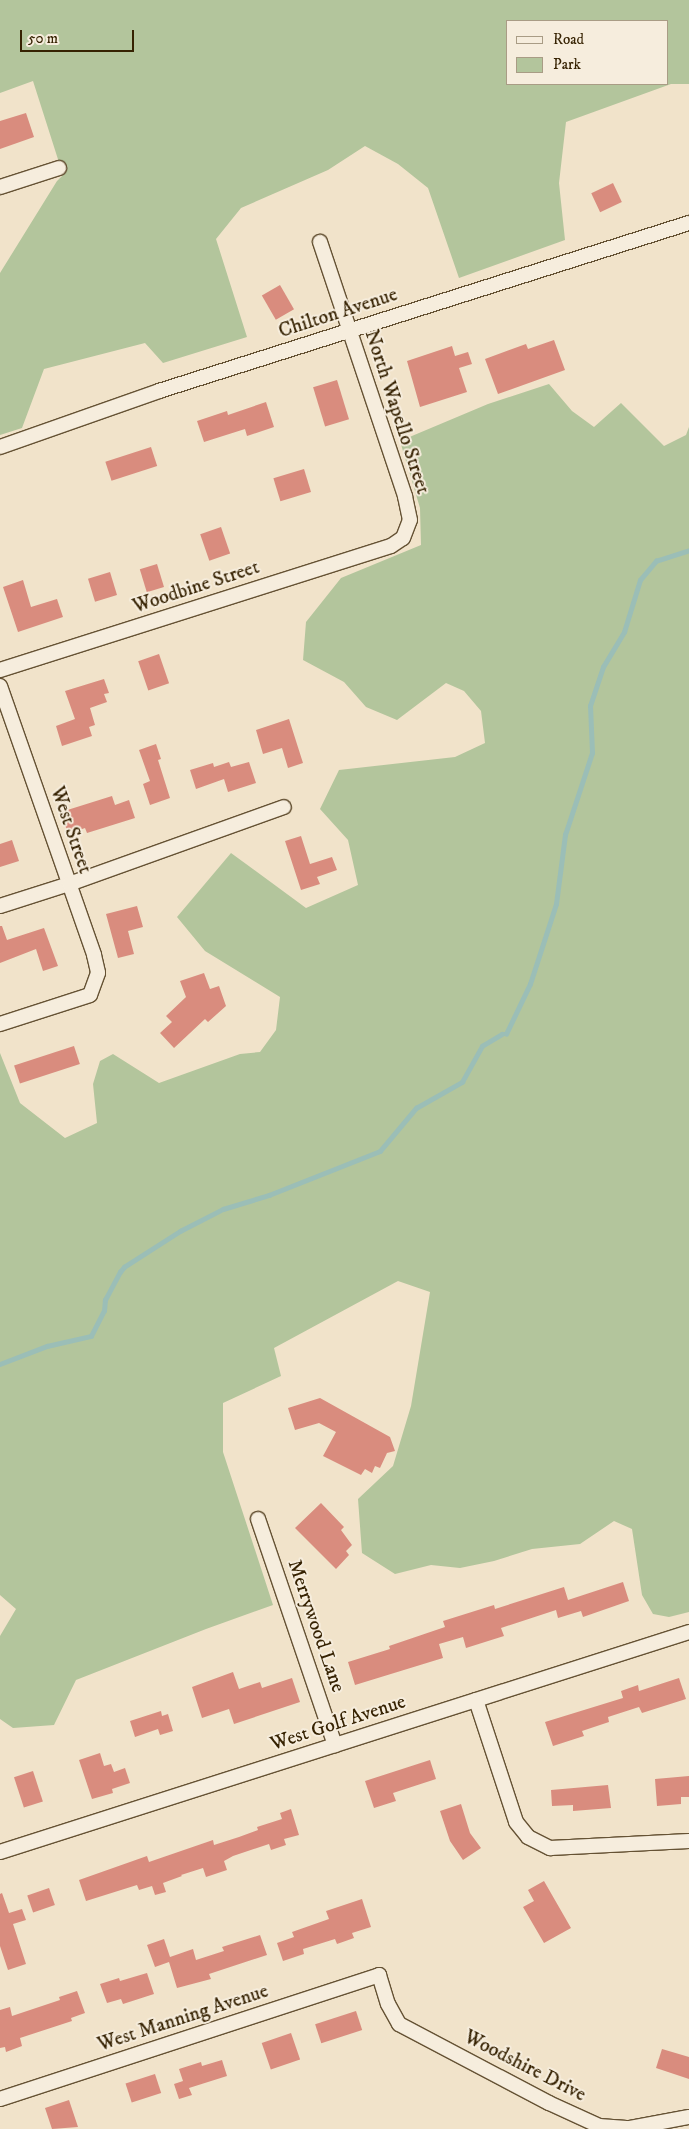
<!DOCTYPE html>
<style>
body{margin:0}
#map{position:relative;width:689px;height:2129px;overflow:hidden;background:#f1e3ca;font-family:"IM FELL DW Pica",serif}
div>[style]{position:absolute}
[style*='--x']{left:calc(var(--x)*1px);top:calc(var(--y)*1px);width:calc(var(--w)*1px);rotate:calc(var(--a)*1deg)}
.green>*{inset:0;background:#b3c59c}
.stream>*{height:4.5px;margin:-2.25px;padding:0 2.25px;transform-origin:2.25px;border-radius:2.25px;background:#9bbeb7}
.building>*{inset:0;background:#d98c7e;transform-origin:0 0}
.roads{filter:drop-shadow(1px 0 #655234) drop-shadow(-1px 0 #655234) drop-shadow(0 1px #655234) drop-shadow(0 -1px #655234)}
.minor>*{height:14px;margin:-7px;padding:0 7px;transform-origin:7px;border-radius:7px;background:#f6eddd}
span{translate:-50% -50%;white-space:nowrap;text-align:center;line-height:1.15;-webkit-text-stroke:4px #f6eddd;paint-order:stroke}
.street-label{font-size:20px;color:#362202}
.legend{position:absolute;left:506px;top:20px;width:162px;height:65px;box-sizing:border-box;background:#f6eddd;border:1px solid #a99c85;margin:0;padding:6px 9px;list-style:none;font-size:15px;color:#362202}
.legend li{display:flex;align-items:center;gap:10px;height:25px}
.legend b{width:25px;border:1px solid #a99c85}
.scale{position:absolute;left:20px;top:30px;width:114px;height:22px;box-sizing:border-box;border:2px solid #362202;border-top:0;padding-left:6px;font-size:15px;line-height:18px;white-space:nowrap;color:#362202;-webkit-text-stroke:4px #f6eddd;paint-order:stroke}
</style>
<div id="map">
<div class="green">
<i style="clip-path:polygon(evenodd,0 0,689px 0,689px 84px,671px 84px,566px 122px,559px 183px,565px 240px,459px 278px,428px 188px,398px 164px,365px 146px,328px 170px,241px 208px,216px 239px,247px 337px,163px 363px,145px 343px,44px 369px,22px 428px,0 435px,0 273px,57px 181px,63px 175px,33px 81px,0 93px,0 0,508px 21px,668px 21px,668px 84px,508px 84px,508px 21px)"></i>
<i style="clip-path:polygon(549px 384px,572px 411px,594px 427px,621px 403px,664px 446px,686px 435px,689px 427px,689px 1612px,669px 1617px,653px 1614px,642px 1595px,632px 1529px,614px 1521px,580px 1544px,532px 1549px,494px 1561px,460px 1568px,431px 1565px,395px 1574px,362px 1553px,358px 1499px,393px 1466px,411px 1406px,430px 1292px,398px 1281px,274px 1348px,281px 1376px,223px 1403px,223px 1452px,273px 1605px,206px 1629px,76px 1680px,54px 1725px,13px 1728px,0 1719px,0 1636px,16px 1609px,0 1595px,0 1053px,20px 1103px,65px 1138px,97px 1123px,93px 1084px,100px 1061px,113px 1054px,159px 1083px,240px 1054px,260px 1052px,276px 1030px,280px 997px,205px 951px,177px 917px,231px 853px,306px 908px,358px 885px,348px 840px,320px 809px,339px 770px,455px 757px,485px 743px,481px 711px,464px 691px,446px 683px,397px 720px,366px 707px,344px 682px,303px 660px,306px 622px,341px 578px,421px 545px,420px 508px,400px 441px,488px 404px)"></i>
</div>
<div class="stream">
<i style="--x:0;--y:1364;--w:50;--a:-21"></i>
<i style="--x:47;--y:1346;--w:45;--a:-12.8"></i>
<i style="--x:91;--y:1336;--w:28;--a:-63"></i>
<i style="--x:104;--y:1311;--w:11;--a:-85"></i>
<i style="--x:105;--y:1300;--w:32;--a:-62"></i>
<i style="--x:120;--y:1272;--w:6;--a:-51"></i>
<i style="--x:124;--y:1267;--w:67;--a:-32.7"></i>
<i style="--x:180;--y:1231;--w:48;--a:-27.1"></i>
<i style="--x:223;--y:1209;--w:48;--a:-16.9"></i>
<i style="--x:269;--y:1195;--w:119;--a:-21.6"></i>
<i style="--x:380;--y:1151;--w:56;--a:-50.1"></i>
<i style="--x:416;--y:1108;--w:53;--a:-29.5"></i>
<i style="--x:462;--y:1082;--w:41;--a:-60.9"></i>
<i style="--x:482;--y:1046;--w:23;--a:-31"></i>
<i style="--x:502;--y:1034;--w:4;--a:0"></i>
<i style="--x:506;--y:1034;--w:55;--a:-64.4"></i>
<i style="--x:530;--y:984;--w:84;--a:-72"></i>
<i style="--x:556;--y:904;--w:70;--a:-82.6"></i>
<i style="--x:565;--y:835;--w:86;--a:-71.8"></i>
<i style="--x:592;--y:753;--w:47;--a:-92.4"></i>
<i style="--x:590;--y:706;--w:41;--a:-71.6"></i>
<i style="--x:603;--y:667;--w:41;--a:-59"></i>
<i style="--x:624;--y:632;--w:54;--a:-72.9"></i>
<i style="--x:640;--y:580;--w:25;--a:-50"></i>
<i style="--x:656;--y:561;--w:35;--a:-18"></i>
</div>
<div class="building">
<i style="clip-path:polygon(26px 113px,34px 137px,0 149px,0 121px)"></i>
<i style="left:613px;top:183px;width:21px;height:24px;rotate:65deg"></i>
<i style="left:280px;top:285px;width:28px;height:21px;rotate:60deg"></i>
<i style="clip-path:polygon(554px 340px,565px 370px,498px 394px,485px 359px,526px 344px,528px 349px)"></i>
<i style="clip-path:polygon(452px 346px,455px 356px,468px 352px,472px 364px,459px 368px,467px 392px,420px 407px,407px 361px)"></i>
<i style="left:337px;top:380px;width:41px;height:25px;rotate:73deg"></i>
<i style="clip-path:polygon(266px 402px,274px 427px,247px 436px,245px 429px,204px 442px,197px 421px,227px 411px,228px 415px)"></i>
<i style="left:151px;top:447px;width:20px;height:48px;rotate:72deg"></i>
<i style="left:304px;top:469px;width:24px;height:32px;rotate:73deg"></i>
<i style="left:221px;top:527px;width:28px;height:22px;rotate:71deg"></i>
<i style="left:157px;top:564px;width:24px;height:18px;rotate:73deg"></i>
<i style="left:110px;top:572px;width:24px;height:23px;rotate:73deg"></i>
<i style="clip-path:polygon(23px 580px,31px 607px,57px 599px,63px 617px,18px 632px,3px 587px)"></i>
<i style="left:159px;top:654px;width:31px;height:22px;rotate:71deg"></i>
<i style="clip-path:polygon(104px 679px,109px 693px,104px 694px,107px 702px,90px 708px,95px 725px,89px 727px,92px 736px,62px 746px,56px 726px,75px 719px,65px 691px)"></i>
<i style="clip-path:polygon(289px 719px,303px 763px,288px 768px,282px 748px,263px 754px,256px 730px)"></i>
<i style="clip-path:polygon(156px 744px,161px 759px,158px 760px,170px 798px,150px 805px,143px 784px,150px 781px,139px 750px)"></i>
<i style="clip-path:polygon(229px 762px,231px 767px,249px 762px,256px 783px,228px 792px,224px 779px,196px 789px,190px 770px,213px 763px,214px 767px)"></i>
<i style="clip-path:polygon(112px 796px,115px 805px,129px 800px,135px 818px,87px 833px,85px 828px,68px 834px,61px 812px)"></i>
<i style="clip-path:polygon(301px 836px,310px 864px,332px 857px,337px 870px,317px 877px,320px 884px,301px 890px,285px 841px)"></i>
<i style="clip-path:polygon(12px 840px,19px 861px,0 867px,0 844px)"></i>
<i style="clip-path:polygon(137px 906px,143px 927px,128px 931px,134px 954px,118px 958px,106px 914px)"></i>
<i style="clip-path:polygon(0 926px,2px 926px,7px 940px,44px 928px,58px 966px,43px 971px,36px 949px,0 963px)"></i>
<i style="clip-path:polygon(204px 973px,210px 989px,219px 986px,226px 1006px,208px 1022px,205px 1019px,174px 1048px,160px 1033px,172px 1022px,166px 1016px,186px 997px,180px 981px)"></i>
<i style="left:74px;top:1046px;width:19px;height:63px;rotate:72deg"></i>
<i style="clip-path:polygon(320px 1398px,390px 1437px,395px 1451px,387px 1453px,380px 1468px,375px 1466px,372px 1473px,365px 1469px,361px 1475px,323px 1456px,336px 1432px,319px 1423px,295px 1430px,288px 1408px)"></i>
<i style="clip-path:polygon(321px 1503px,344px 1527px,341px 1530px,352px 1545px,346px 1551px,349px 1555px,336px 1569px,295px 1528px)"></i>
<i style="clip-path:polygon(623px 1582px,629px 1601px,583px 1617px,581px 1611px,558px 1618px,556px 1610px,501px 1628px,504px 1636px,466px 1648px,463px 1637px,439px 1644px,443px 1658px,355px 1685px,348px 1662px,390px 1649px,389px 1646px,445px 1627px,443px 1621px,494px 1605px,495px 1609px,564px 1587px,568px 1600px)"></i>
<i style="clip-path:polygon(233px 1672px,239px 1689px,260px 1682px,262px 1688px,292px 1678px,300px 1702px,234px 1724px,229px 1709px,202px 1718px,192px 1687px)"></i>
<i style="clip-path:polygon(679px 1678px,686px 1699px,642px 1713px,639px 1707px,608px 1717px,609px 1722px,582px 1731px,584px 1736px,553px 1746px,545px 1722px,623px 1698px,621px 1691px,638px 1685px,639px 1691px)"></i>
<i style="clip-path:polygon(161px 1711px,162px 1716px,168px 1714px,173px 1731px,160px 1735px,158px 1729px,135px 1737px,130px 1721px)"></i>
<i style="clip-path:polygon(100px 1753px,104px 1766px,111px 1764px,114px 1772px,125px 1768px,130px 1783px,112px 1789px,113px 1793px,92px 1799px,79px 1760px)"></i>
<i style="clip-path:polygon(430px 1760px,436px 1779px,393px 1793px,396px 1801px,374px 1808px,365px 1781px)"></i>
<i style="left:33px;top:1771px;width:32px;height:20px;rotate:72deg"></i>
<i style="clip-path:polygon(689px 1776px,689px 1797px,681px 1797px,681px 1804px,657px 1806px,655px 1779px)"></i>
<i style="clip-path:polygon(608px 1785px,611px 1808px,573px 1811px,573px 1805px,552px 1806px,551px 1790px)"></i>
<i style="clip-path:polygon(461px 1804px,470px 1833px,481px 1848px,463px 1860px,450px 1841px,440px 1811px)"></i>
<i style="clip-path:polygon(291px 1809px,299px 1835px,284px 1839px,286px 1845px,271px 1850px,269px 1844px,233px 1856px,224px 1861px,227px 1870px,206px 1877px,203px 1868px,181px 1875px,182px 1876px,163px 1883px,166px 1892px,155px 1895px,152px 1886px,139px 1890px,137px 1885px,86px 1901px,79px 1880px,147px 1856px,149px 1862px,213px 1840px,214px 1845px,239px 1837px,258px 1830px,257px 1827px,282px 1819px,280px 1813px)"></i>
<i style="clip-path:polygon(544px 1881px,571px 1928px,544px 1943px,523px 1907px,534px 1901px,528px 1890px)"></i>
<i style="left:49px;top:1888px;width:18px;height:23px;rotate:71deg"></i>
<i style="clip-path:polygon(2px 1893px,9px 1913px,22px 1909px,26px 1920px,13px 1924px,26px 1964px,8px 1970px,0 1946px,0 1894px)"></i>
<i style="clip-path:polygon(362px 1899px,371px 1927px,352px 1933px,354px 1938px,337px 1944px,335px 1939px,303px 1949px,304px 1954px,283px 1961px,277px 1943px,294px 1937px,292px 1932px,329px 1919px,326px 1911px)"></i>
<i style="clip-path:polygon(260px 1935px,267px 1955px,209px 1974px,211px 1979px,177px 1988px,169px 1962px,155px 1967px,147px 1945px,164px 1939px,170px 1957px,193px 1949px,196px 1960px,224px 1951px,222px 1947px)"></i>
<i style="clip-path:polygon(147px 1973px,154px 1994px,123px 2004px,121px 1999px,107px 2003px,100px 1984px,119px 1978px,120px 1981px)"></i>
<i style="clip-path:polygon(77px 1991px,85px 2013px,71px 2018px,72px 2021px,20px 2038px,22px 2046px,6px 2052px,5px 2047px,0 2048px,0 2010px,10px 2007px,12px 2016px,60px 2000px,59px 1997px)"></i>
<i style="left:356px;top:2011px;width:20px;height:43px;rotate:72deg"></i>
<i style="left:291px;top:2033px;width:28px;height:31px;rotate:71deg"></i>
<i style="clip-path:polygon(662px 2049px,689px 2057px,689px 2079px,656px 2068px)"></i>
<i style="clip-path:polygon(222px 2060px,227px 2076px,189px 2088px,192px 2095px,179px 2099px,174px 2084px,183px 2081px,179px 2069px,201px 2062px,202px 2066px)"></i>
<i style="left:155px;top:2074px;width:20px;height:31px;rotate:72deg"></i>
<i style="clip-path:polygon(69px 2100px,78px 2127px,52px 2129px,45px 2108px)"></i>
</div>
<div class="roads">
<div class="minor">
<i style="--x:0;--y:187;--w:62;--a:-17.9"></i>
<i style="--x:0;--y:447;--w:169;--a:-19.4"></i>
<i style="--x:159;--y:391;--w:556;--a:-17.59"></i>
<i style="--x:0;--y:670;--w:410;--a:-17.6"></i>
<i style="--x:391;--y:546;--w:14;--a:-34"></i>
<i style="--x:403;--y:538;--w:19;--a:-69"></i>
<i style="--x:410;--y:520;--w:25;--a:-102"></i>
<i style="--x:405;--y:496;--w:268;--a:-108.5"></i>
<i style="--x:0;--y:686;--w:285;--a:70.7"></i>
<i style="--x:94;--y:955;--w:18;--a:77"></i>
<i style="--x:98;--y:973;--w:23;--a:110"></i>
<i style="--x:90;--y:995;--w:95;--a:162.1"></i>
<i style="--x:0;--y:906;--w:72;--a:-17.7"></i>
<i style="--x:69;--y:884;--w:228;--a:-19.7"></i>
<i style="--x:258;--y:1519;--w:239;--a:71.2"></i>
<i style="--x:476;--y:1700;--w:128;--a:71.8"></i>
<i style="--x:516;--y:1822;--w:19;--a:51"></i>
<i style="--x:528;--y:1837;--w:25;--a:27"></i>
<i style="--x:550;--y:1848;--w:139;--a:-2.9"></i>
<i style="--x:0;--y:1852;--w:723;--a:-17.71"></i>
<i style="--x:0;--y:2099;--w:399;--a:-18.1"></i>
<i style="--x:379;--y:1975;--w:30;--a:73"></i>
<i style="--x:388;--y:2004;--w:23;--a:61"></i>
<i style="--x:399;--y:2024;--w:170;--a:27.8"></i>
<i style="--x:549;--y:2103;--w:55;--a:24.7"></i>
<i style="--x:599;--y:2126;--w:31;--a:4"></i>
<i style="--x:630;--y:2128;--w:60;--a:-10.6"></i>
</div>
</div>
<div class="street-label">
<span style="left:338px;top:313px;rotate:-18deg">Chilton Avenue</span>
<span style="left:397px;top:412px;rotate:72deg">North Wapello Street</span>
<span style="left:196px;top:587px;rotate:-18deg">Woodbine Street</span>
<span style="left:71px;top:830px;rotate:71deg">West Street</span>
<span style="left:316px;top:1626px;rotate:71deg">Merrywood Lane</span>
<span style="left:338px;top:1723px;rotate:-18deg">West Golf Avenue</span>
<span style="left:183px;top:2018px;rotate:-18deg">West Manning Avenue</span>
<span style="left:525px;top:2066px;rotate:27deg">Woodshire Drive</span>
</div>
<ul class="legend">
<li><b style="height:6px;background:#f6eddd"></b>Road</li>
<li><b style="height:14px;background:#b3c59c"></b>Park</li>
</ul>
<div class="scale">50 m</div>
</div>
